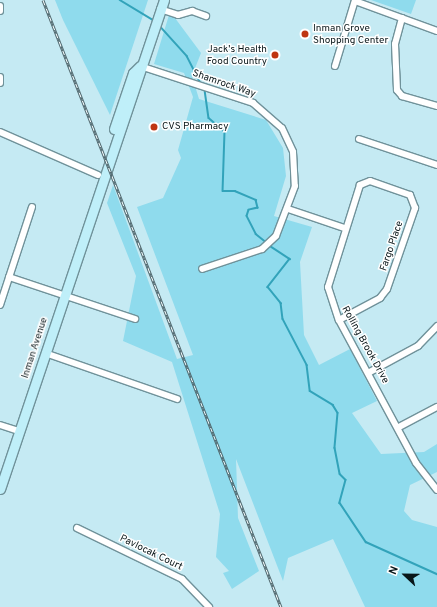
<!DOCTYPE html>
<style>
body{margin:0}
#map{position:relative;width:437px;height:607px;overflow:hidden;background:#c5eaf3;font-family:Overpass,sans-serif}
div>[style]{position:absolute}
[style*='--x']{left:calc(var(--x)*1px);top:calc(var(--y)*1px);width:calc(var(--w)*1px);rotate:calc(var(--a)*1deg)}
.green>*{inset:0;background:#8fdbed}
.stream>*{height:1.5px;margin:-0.75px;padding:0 0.75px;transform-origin:0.75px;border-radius:0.75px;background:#32a3ba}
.roads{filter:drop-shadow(1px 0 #70929a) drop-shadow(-1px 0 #70929a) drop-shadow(0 1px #70929a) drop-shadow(0 -1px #70929a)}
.street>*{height:6px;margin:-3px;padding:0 3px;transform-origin:3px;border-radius:3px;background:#fff}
.secondary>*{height:9px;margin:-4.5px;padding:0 4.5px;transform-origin:4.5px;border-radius:4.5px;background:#bfeff9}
.rail>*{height:3px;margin-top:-1.5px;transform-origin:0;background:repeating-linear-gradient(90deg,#fff 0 4.5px,#51676d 0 9px);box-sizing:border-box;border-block:1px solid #51676d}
.dots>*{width:11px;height:11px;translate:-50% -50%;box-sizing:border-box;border:2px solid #fff;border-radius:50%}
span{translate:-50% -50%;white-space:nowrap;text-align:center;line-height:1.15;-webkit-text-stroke:3px #fff;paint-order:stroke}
.poi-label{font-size:10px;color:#081619}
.left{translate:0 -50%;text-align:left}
.right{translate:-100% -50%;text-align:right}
.street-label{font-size:10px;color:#081619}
.north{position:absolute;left:385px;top:555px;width:40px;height:40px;-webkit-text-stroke:3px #fff;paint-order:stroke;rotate:292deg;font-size:11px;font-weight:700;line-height:16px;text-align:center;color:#081619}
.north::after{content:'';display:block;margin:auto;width:14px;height:18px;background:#081619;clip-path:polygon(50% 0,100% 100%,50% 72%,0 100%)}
</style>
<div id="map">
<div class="green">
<i style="clip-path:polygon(55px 0,148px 0,110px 115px,63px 20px)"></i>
<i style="clip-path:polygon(371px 0,416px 0,411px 14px)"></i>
<i style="clip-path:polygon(169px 15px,175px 18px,201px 53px,192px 76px,199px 99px,266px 120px,283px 148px,286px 176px,274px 216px,312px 227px,300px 262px,304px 335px,319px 365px,350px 349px,377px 401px,352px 413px,381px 454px,424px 452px,437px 444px,437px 472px,410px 485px,404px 511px,412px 520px,437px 527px,437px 607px,365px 607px,333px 539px,288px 558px,283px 581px,236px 459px,238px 518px,259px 571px,232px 589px,223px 573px,229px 571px,216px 557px,220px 514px,172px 362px,123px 341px,136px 276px,107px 203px,113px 185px,177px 359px,193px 355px,137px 207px,163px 198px,181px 158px,178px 150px,193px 97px,184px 73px,154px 64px)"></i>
</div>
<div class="stream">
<i style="--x:120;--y:0;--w:39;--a:31"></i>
<i style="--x:159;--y:25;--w:42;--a:47.9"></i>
<i style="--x:187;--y:56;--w:33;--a:63"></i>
<i style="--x:205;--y:90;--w:28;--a:82"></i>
<i style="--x:209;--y:118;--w:21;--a:41"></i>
<i style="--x:225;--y:132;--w:59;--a:91.9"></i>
<i style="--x:223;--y:191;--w:12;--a:0"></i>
<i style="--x:235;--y:191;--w:23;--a:23"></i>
<i style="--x:256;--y:200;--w:8;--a:76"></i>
<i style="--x:258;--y:208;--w:9;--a:167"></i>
<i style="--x:249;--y:210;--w:6;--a:108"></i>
<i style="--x:247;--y:216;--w:20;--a:63"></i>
<i style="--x:256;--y:234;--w:14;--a:39"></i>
<i style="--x:270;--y:246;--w:24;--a:33"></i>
<i style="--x:290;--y:259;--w:36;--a:128"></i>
<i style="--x:268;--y:287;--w:21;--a:51"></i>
<i style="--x:281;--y:303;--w:16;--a:83"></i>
<i style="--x:283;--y:319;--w:52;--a:62.4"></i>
<i style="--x:307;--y:365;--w:26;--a:83"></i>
<i style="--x:310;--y:391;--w:27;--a:31"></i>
<i style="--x:333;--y:405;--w:9;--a:58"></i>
<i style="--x:338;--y:413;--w:35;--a:95"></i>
<i style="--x:335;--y:448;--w:26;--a:79"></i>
<i style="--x:340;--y:474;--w:8;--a:45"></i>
<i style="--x:346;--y:480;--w:24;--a:105"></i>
<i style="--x:340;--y:503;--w:47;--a:56.3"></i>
<i style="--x:366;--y:542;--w:78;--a:24.3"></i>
</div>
<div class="roads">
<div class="street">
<i style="--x:355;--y:1;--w:87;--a:20.1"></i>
<i style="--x:0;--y:6;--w:5;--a:90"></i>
<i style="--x:160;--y:9;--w:19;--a:18"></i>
<i style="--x:178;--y:15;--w:15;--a:-16"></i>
<i style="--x:192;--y:11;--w:15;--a:20"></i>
<i style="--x:402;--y:18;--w:27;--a:105"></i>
<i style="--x:395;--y:44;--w:46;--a:87.5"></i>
<i style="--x:397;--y:90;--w:8;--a:50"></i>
<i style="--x:402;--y:96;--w:36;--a:16"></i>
<i style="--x:140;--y:66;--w:119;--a:18.1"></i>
<i style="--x:253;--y:103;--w:38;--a:41"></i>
<i style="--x:282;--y:128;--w:26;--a:65"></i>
<i style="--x:293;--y:152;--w:34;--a:87"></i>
<i style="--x:295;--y:186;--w:53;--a:110.8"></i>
<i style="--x:276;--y:236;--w:19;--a:137"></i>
<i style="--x:262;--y:249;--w:63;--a:161.6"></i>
<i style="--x:335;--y:66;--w:69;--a:-73.1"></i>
<i style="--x:0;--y:77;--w:6;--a:90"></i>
<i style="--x:0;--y:132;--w:107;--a:23.7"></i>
<i style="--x:359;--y:139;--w:82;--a:18.4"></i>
<i style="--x:288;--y:209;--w:59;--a:18.7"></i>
<i style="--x:9;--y:277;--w:133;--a:18.4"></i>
<i style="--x:0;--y:305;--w:103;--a:-71.9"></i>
<i style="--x:339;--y:320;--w:47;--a:-28.2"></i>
<i style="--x:380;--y:298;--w:11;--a:-52"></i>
<i style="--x:387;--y:289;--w:86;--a:-70.9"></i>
<i style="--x:415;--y:208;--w:14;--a:-111"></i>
<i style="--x:410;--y:195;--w:42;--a:-160.7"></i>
<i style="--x:370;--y:181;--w:11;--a:158"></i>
<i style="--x:360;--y:185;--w:107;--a:107.4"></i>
<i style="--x:328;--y:287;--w:35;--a:72"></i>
<i style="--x:339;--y:320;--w:162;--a:61.7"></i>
<i style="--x:416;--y:463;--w:34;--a:52"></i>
<i style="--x:45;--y:353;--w:140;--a:19.2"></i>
<i style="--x:368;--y:373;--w:57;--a:-28.4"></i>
<i style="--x:418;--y:346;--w:28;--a:-46"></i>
<i style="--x:0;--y:425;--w:20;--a:18"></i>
<i style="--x:399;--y:427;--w:43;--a:-27.8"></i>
<i style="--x:77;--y:528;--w:117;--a:25.9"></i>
<i style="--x:182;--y:579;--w:39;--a:46"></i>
</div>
<div class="secondary">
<i style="--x:114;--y:129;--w:59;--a:-71.3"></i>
<i style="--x:133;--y:73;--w:10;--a:-45"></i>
<i style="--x:0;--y:489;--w:516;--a:-71.46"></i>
</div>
</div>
<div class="rail">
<i style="--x:43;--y:0;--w:652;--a:68.59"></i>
</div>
<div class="dots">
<i style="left:305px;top:34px;background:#bf3511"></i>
<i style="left:275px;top:55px;background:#bf3511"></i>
<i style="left:154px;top:127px;background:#bf3511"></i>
</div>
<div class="poi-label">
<span class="left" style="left:313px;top:34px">Inman Grove<br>Shopping Center</span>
<span class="right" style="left:267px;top:55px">Jack's Health<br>Food Country</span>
<span class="left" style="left:162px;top:127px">CVS Pharmacy</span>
</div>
<div class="street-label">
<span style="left:224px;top:84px;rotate:19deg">Shamrock Way</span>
<span style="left:392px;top:246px;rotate:-71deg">Fargo Place</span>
<span style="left:365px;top:345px;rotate:61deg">Rolling Brook Drive</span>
<span style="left:35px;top:348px;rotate:-72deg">Inman Avenue</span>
<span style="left:151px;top:553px;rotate:26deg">Pavlocak Court</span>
</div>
<div class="north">N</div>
</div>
